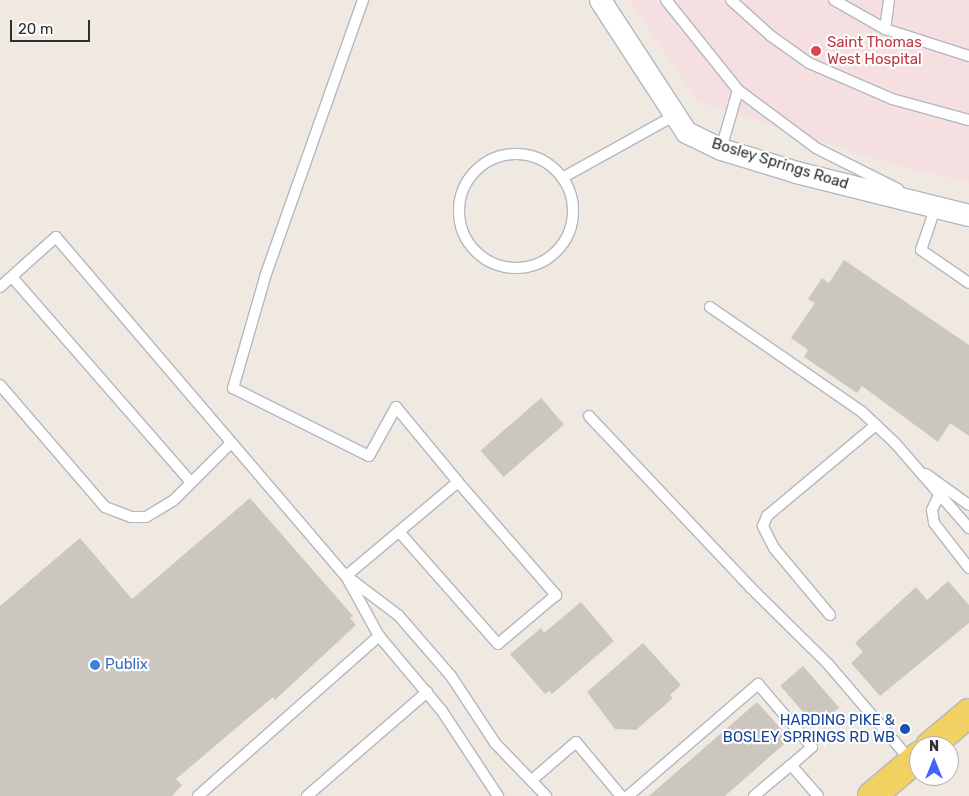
<!DOCTYPE html>
<style>
body{margin:0}
#map{position:relative;width:969px;height:796px;overflow:hidden;background:#efe9e1;font-family:Rubik,sans-serif}
div>[style]{position:absolute}
[style*='--x']{left:calc(var(--x)*1px);top:calc(var(--y)*1px);width:calc(var(--w)*1px);rotate:calc(var(--a)*1deg)}
.medical>*{inset:0;background:#f5dfe0}
.building>*{inset:0;background:#cbc7bf;transform-origin:0 0}
.roads{filter:drop-shadow(1px 0 #b4b7c1) drop-shadow(-1px 0 #b4b7c1) drop-shadow(0 1px #b4b7c1) drop-shadow(0 -1px #b4b7c1)}
.lane>*{height:10px;margin:-5px;padding:0 5px;transform-origin:5px;border-radius:5px;background:#fff}
.lane>.ring{margin:-5px;padding:0;box-sizing:content-box;background:none;border:10px solid #fff;border-radius:50%}
.street>*{height:21px;margin:-10.5px;padding:0 10.5px;transform-origin:10.5px;border-radius:10.5px;background:#fff}
.primary>*{height:28px;margin:-14px;padding:0 14px;transform-origin:14px;border-radius:14px;background:#f2d163}
.dots>*{width:14px;height:14px;translate:-50% -50%;box-sizing:border-box;border:2px solid #fff;border-radius:50%}
span{translate:-50% -50%;white-space:nowrap;text-align:center;line-height:1.15;-webkit-text-stroke:4.5px #fff;paint-order:stroke}
.health-label{font-size:15px;color:#be3a42}
.left{translate:0 -50%;text-align:left}
.street-label{font-size:15px;color:#2e2e2e}
.shop-label{font-size:15px;color:#366cbe}
.transit-label{font-size:15px;color:#164399}
.right{translate:-100% -50%;text-align:right}
.north{position:absolute;left:909px;top:736px;width:50px;height:50px;box-sizing:border-box;background:#fff;border:1px solid #ababab;border-radius:50%;rotate:0deg;font-size:14px;font-weight:700;line-height:20px;text-align:center;color:#2e2e2e}
.north::after{content:'';display:block;margin:auto;width:18px;height:22px;background:#4264fb;clip-path:polygon(50% 0,100% 100%,50% 72%,0 100%)}
.scale{position:absolute;left:10px;top:20px;width:80px;height:22px;box-sizing:border-box;border:2px solid #2e2e2e;border-top:0;padding-left:6px;font-size:15px;line-height:18px;white-space:nowrap;color:#2e2e2e;-webkit-text-stroke:4px #fff;paint-order:stroke}
</style>
<div id="map">
<div class="medical">
<i style="clip-path:polygon(629px 0,969px 0,969px 182px,896px 165px,698px 102px)"></i>
</div>
<div class="building">
<i style="clip-path:polygon(844px 260px,969px 345px,969px 436px,950px 423px,938px 442px,862px 386px,857px 393px,804px 357px,808px 350px,791px 338px,815px 303px,808px 299px,822px 278px,829px 283px)"></i>
<i style="left:541px;top:398px;width:35px;height:80px;rotate:49deg"></i>
<i style="clip-path:polygon(250px 498px,353px 616px,350px 618px,356px 625px,275px 700px,273px 697px,176px 779px,182px 785px,172px 796px,0 796px,0 606px,80px 538px,132px 599px)"></i>
<i style="clip-path:polygon(948px 581px,969px 605px,969px 623px,880px 696px,851px 663px,863px 652px,855px 643px,916px 587px,927px 600px)"></i>
<i style="clip-path:polygon(581px 602px,614px 641px,552px 694px,549px 691px,545px 694px,510px 654px,541px 628px,544px 633px)"></i>
<i style="clip-path:polygon(643px 643px,681px 685px,670px 695px,673px 698px,636px 730px,615px 729px,587px 692px)"></i>
<i style="left:803px;top:666px;width:55px;height:30px;rotate:49deg"></i>
<i style="clip-path:polygon(757px 702px,790px 739px,725px 796px,649px 796px)"></i>
</div>
<div class="roads">
<div class="lane">
<i style="--x:363;--y:0;--w:291;--a:109.5"></i>
<i style="--x:266;--y:274;--w:119;--a:106.1"></i>
<i style="--x:233;--y:388;--w:152;--a:26.6"></i>
<i style="--x:369;--y:456;--w:56;--a:-61.1"></i>
<i style="--x:396;--y:407;--w:97;--a:50.4"></i>
<i style="--x:666;--y:0;--w:115;--a:51.3"></i>
<i style="--x:738;--y:90;--w:61;--a:106.1"></i>
<i style="--x:731;--y:0;--w:54;--a:42"></i>
<i style="--x:771;--y:36;--w:47;--a:35.4"></i>
<i style="--x:809;--y:63;--w:90;--a:23.4"></i>
<i style="--x:892;--y:99;--w:80;--a:15.3"></i>
<i style="--x:834;--y:0;--w:59;--a:29.6"></i>
<i style="--x:885;--y:29;--w:88;--a:17.8"></i>
<i style="--x:885;--y:29;--w:29;--a:-82"></i>
<i style="--x:738;--y:90;--w:97;--a:36.6"></i>
<i style="--x:816;--y:148;--w:92;--a:26.6"></i>
<i class="ring" style="left:459px;top:154px;width:104px;height:104px"></i>
<i style="--x:562;--y:178;--w:128;--a:-29"></i>
<i style="--x:936;--y:206;--w:46;--a:108.8"></i>
<i style="--x:921;--y:250;--w:58;--a:34.5"></i>
<i style="--x:12;--y:277;--w:272;--a:48.9"></i>
<i style="--x:0;--y:287;--w:75;--a:-41.8"></i>
<i style="--x:56;--y:237;--w:446;--a:49.5"></i>
<i style="--x:346;--y:576;--w:68;--a:61.2"></i>
<i style="--x:379;--y:636;--w:98;--a:50"></i>
<i style="--x:442;--y:711;--w:102;--a:56.6"></i>
<i style="--x:710;--y:307;--w:183;--a:34.6"></i>
<i style="--x:861;--y:411;--w:47;--a:43.3"></i>
<i style="--x:895;--y:443;--w:113;--a:49"></i>
<i style="--x:0;--y:385;--w:161;--a:49.3"></i>
<i style="--x:105;--y:507;--w:28;--a:21"></i>
<i style="--x:131;--y:517;--w:15;--a:0"></i>
<i style="--x:146;--y:517;--w:31;--a:-31"></i>
<i style="--x:173;--y:501;--w:82;--a:-45"></i>
<i style="--x:589;--y:416;--w:235;--a:46.7"></i>
<i style="--x:750;--y:587;--w:110;--a:44.6"></i>
<i style="--x:828;--y:664;--w:128;--a:49.4"></i>
<i style="--x:926;--y:474;--w:53;--a:35.8"></i>
<i style="--x:939;--y:495;--w:17;--a:115"></i>
<i style="--x:932;--y:510;--w:13;--a:81"></i>
<i style="--x:934;--y:523;--w:57;--a:52.1"></i>
<i style="--x:346;--y:576;--w:146;--a:-40"></i>
<i style="--x:458;--y:482;--w:150;--a:49.1"></i>
<i style="--x:556;--y:595;--w:76;--a:139.8"></i>
<i style="--x:498;--y:644;--w:148;--a:-131.4"></i>
<i style="--x:349;--y:578;--w:63;--a:37.2"></i>
<i style="--x:399;--y:616;--w:79;--a:49.1"></i>
<i style="--x:451;--y:676;--w:80;--a:56.7"></i>
<i style="--x:495;--y:743;--w:74;--a:46.1"></i>
<i style="--x:830;--y:615;--w:87;--a:-129.9"></i>
<i style="--x:774;--y:548;--w:25;--a:-117"></i>
<i style="--x:763;--y:526;--w:11;--a:-68"></i>
<i style="--x:767;--y:516;--w:142;--a:-39.9"></i>
<i style="--x:532;--y:780;--w:58;--a:-40.8"></i>
<i style="--x:576;--y:742;--w:70;--a:50.2"></i>
<i style="--x:198;--y:796;--w:242;--a:-41.5"></i>
<i style="--x:307;--y:796;--w:159;--a:-40.9"></i>
<i style="--x:628;--y:796;--w:172;--a:-40.7"></i>
<i style="--x:758;--y:684;--w:83;--a:49.4"></i>
<i style="--x:812;--y:747;--w:28;--a:139"></i>
<i style="--x:754;--y:796;--w:48;--a:-40"></i>
<i style="--x:791;--y:765;--w:41;--a:48.9"></i>
</div>
<div class="street">
<i style="--x:600;--y:0;--w:158;--a:56.9"></i>
<i style="--x:686;--y:132;--w:39;--a:26"></i>
<i style="--x:721;--y:149;--w:78;--a:17"></i>
<i style="--x:796;--y:172;--w:178;--a:14"></i>
</div>
<div class="primary">
<i style="--x:930;--y:746;--w:51;--a:-40.2"></i>
<i style="--x:872;--y:796;--w:62;--a:-40.4"></i>
</div>
</div>
<div class="dots">
<i style="left:816px;top:51px;background:#e0444e"></i>
<i style="left:95px;top:665px;background:#3f7fe0"></i>
<i style="left:905px;top:729px;background:#1a4fb4"></i>
</div>
<div class="health-label">
<span class="left" style="left:827px;top:51px">Saint Thomas<br>West Hospital</span>
</div>
<div class="street-label">
<span style="left:780px;top:164px;rotate:17deg">Bosley Springs Road</span>
</div>
<div class="shop-label">
<span class="left" style="left:105px;top:665px">Publix</span>
</div>
<div class="transit-label">
<span class="right" style="left:895px;top:729px">HARDING PIKE &amp;<br>BOSLEY SPRINGS RD WB</span>
</div>
<div class="north">N</div>
<div class="scale">20 m</div>
</div>
